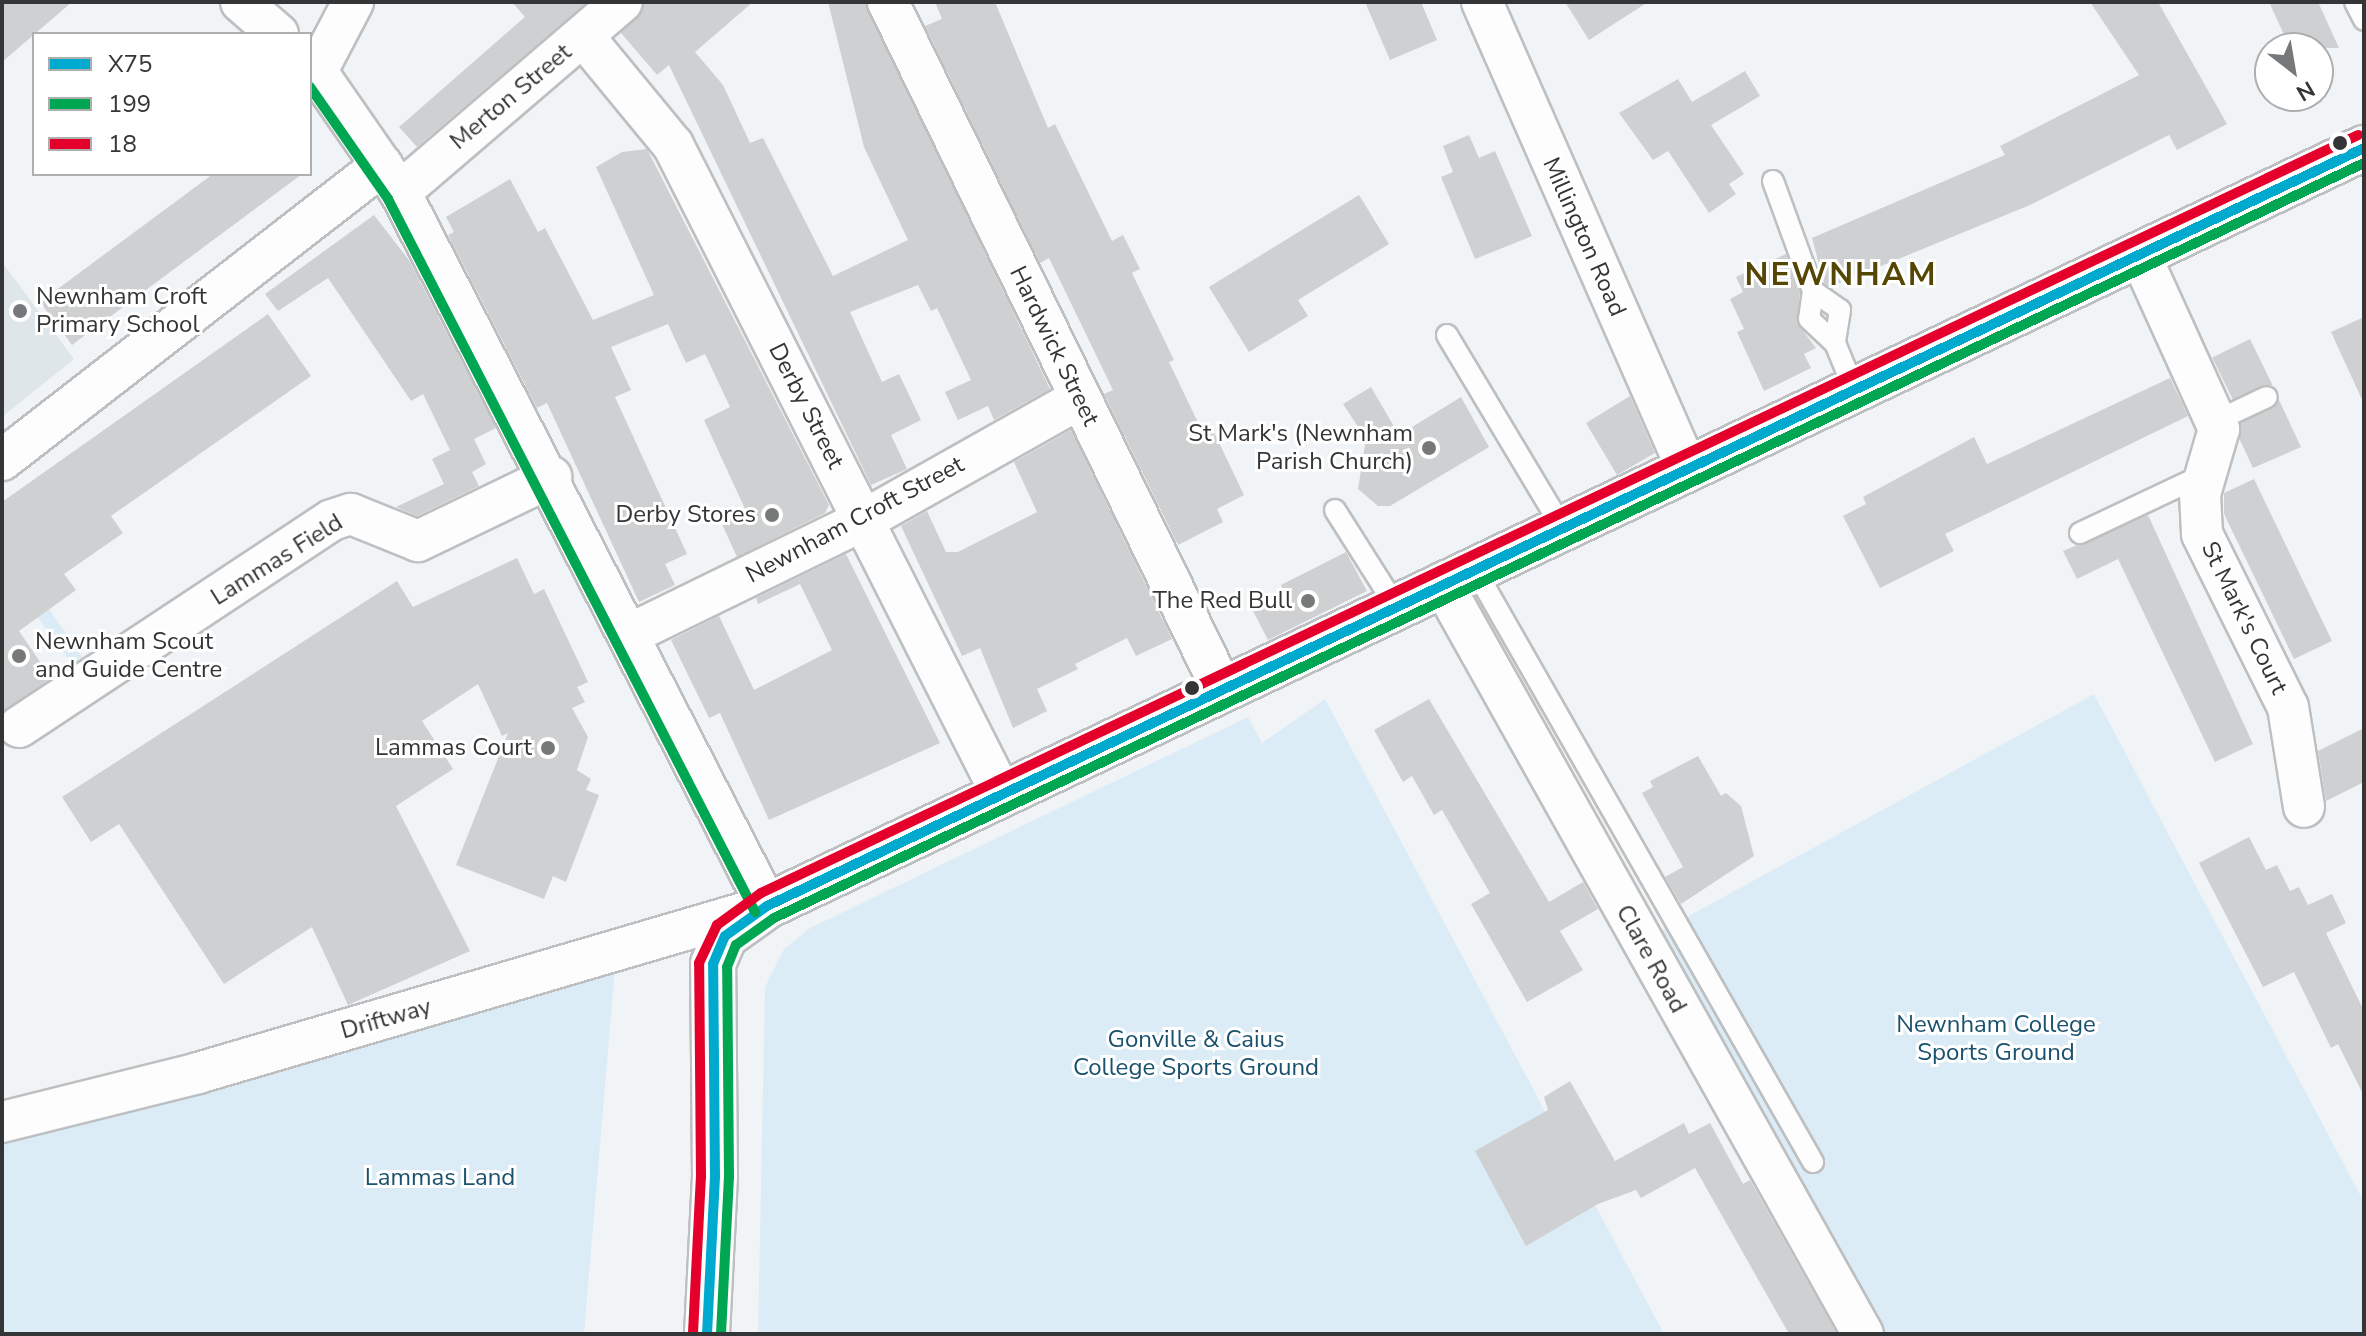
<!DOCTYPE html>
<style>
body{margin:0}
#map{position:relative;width:2366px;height:1336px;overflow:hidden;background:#f1f4f6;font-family:"Nunito Sans",sans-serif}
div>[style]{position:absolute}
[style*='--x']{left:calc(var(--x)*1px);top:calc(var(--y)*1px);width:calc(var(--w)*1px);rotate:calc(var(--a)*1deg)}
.built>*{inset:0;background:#dee6ea}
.green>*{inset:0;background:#dcecf7}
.building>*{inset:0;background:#ced0d2;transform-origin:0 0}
.roads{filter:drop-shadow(2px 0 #bdbfc0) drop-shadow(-2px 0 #bdbfc0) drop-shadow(0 2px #bdbfc0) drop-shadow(0 -2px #bdbfc0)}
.service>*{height:20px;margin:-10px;padding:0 10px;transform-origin:10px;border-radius:10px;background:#fdfdfe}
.minor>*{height:40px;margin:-20px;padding:0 20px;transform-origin:20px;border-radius:20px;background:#fdfdfe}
.primary>*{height:44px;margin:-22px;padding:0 22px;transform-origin:22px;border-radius:22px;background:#fdfdfe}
.bus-1>*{height:10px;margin:-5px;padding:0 5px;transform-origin:5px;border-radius:5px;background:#00a9ce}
.bus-2>*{height:10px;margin:-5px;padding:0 5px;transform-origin:5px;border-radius:5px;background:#00a651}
.bus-3>*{height:10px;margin:-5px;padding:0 5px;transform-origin:5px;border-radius:5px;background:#e4002b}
.dots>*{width:22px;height:22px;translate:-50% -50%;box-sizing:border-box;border:4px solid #fff;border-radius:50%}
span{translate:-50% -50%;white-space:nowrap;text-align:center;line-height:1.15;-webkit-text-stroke:6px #fff;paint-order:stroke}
.street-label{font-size:24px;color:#343536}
.poi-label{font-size:24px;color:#343536}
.left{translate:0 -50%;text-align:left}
.right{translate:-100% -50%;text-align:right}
.park-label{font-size:24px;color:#19516e}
.district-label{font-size:32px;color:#554603;font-weight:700;letter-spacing:2px}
.frame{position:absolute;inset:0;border:4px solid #343536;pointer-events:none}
.legend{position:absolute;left:32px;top:32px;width:280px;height:144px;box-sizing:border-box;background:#fff;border:2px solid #aeaeaf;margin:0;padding:10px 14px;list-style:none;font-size:24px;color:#343536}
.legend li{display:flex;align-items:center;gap:16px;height:40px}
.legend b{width:40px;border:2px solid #aeaeaf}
.north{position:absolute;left:2254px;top:32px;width:80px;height:80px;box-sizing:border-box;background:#fff;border:2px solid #aeaeaf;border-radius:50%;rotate:149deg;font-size:22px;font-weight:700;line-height:32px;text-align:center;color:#343536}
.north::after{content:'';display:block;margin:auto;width:28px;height:36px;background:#767879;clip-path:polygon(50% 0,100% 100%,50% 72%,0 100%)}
</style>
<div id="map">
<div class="built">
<i style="clip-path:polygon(2px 262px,74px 359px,2px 417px)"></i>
</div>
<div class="green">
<i style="clip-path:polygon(2px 541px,83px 658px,73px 665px,17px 590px)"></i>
<i style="clip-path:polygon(2094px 694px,2364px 1202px,2364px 1334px,1876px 1334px,1656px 934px)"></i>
<i style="clip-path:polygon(1325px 699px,1664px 1334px,758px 1334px,765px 987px,784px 949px,810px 928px,1248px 717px,1262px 743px)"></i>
<i style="clip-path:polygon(615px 969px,584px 1334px,2px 1334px,2px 1135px)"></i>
</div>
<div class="building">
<i style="clip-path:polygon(2px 2px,72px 2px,2px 62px)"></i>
<i style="clip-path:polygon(512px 2px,587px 2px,417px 147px,399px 127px,525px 17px)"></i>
<i style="clip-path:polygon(644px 2px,753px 2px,695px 52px,723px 85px,750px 143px,763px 138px,833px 276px,908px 240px,864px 147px,828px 2px,865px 2px,1050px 389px,994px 420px,988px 406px,958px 420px,945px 392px,971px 380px,937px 308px,931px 311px,918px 285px,850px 312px,882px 382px,899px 374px,921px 420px,891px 435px,907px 469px,871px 485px,669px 65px,657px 75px,621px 33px)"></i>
<i style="clip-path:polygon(935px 2px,995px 2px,1048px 128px,1055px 124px,1112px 241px,1123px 235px,1140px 269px,1132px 273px,1174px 360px,1169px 362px,1203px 433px,1212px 428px,1244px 495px,1217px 509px,1223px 522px,1178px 545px,1104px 394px,1113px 390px,1049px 258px,1040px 263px,925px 26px,942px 19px)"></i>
<i style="clip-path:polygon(1365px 2px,1421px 2px,1437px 40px,1390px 60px)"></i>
<i style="clip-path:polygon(1565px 2px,1648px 2px,1589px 40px)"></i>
<i style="clip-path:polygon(2090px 2px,2158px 2px,2227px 124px,2177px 150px,2169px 135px,2030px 205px,1830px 287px,1824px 283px,1812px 238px,2005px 155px,2000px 146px,2139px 75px)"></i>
<i style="clip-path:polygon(2269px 2px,2318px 2px,2339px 48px,2290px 48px)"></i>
<i style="clip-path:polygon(1745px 71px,1760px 96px,1711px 125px,1744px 174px,1729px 184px,1736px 194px,1709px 213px,1668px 151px,1653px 160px,1619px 113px,1678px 79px,1692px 102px)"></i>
<i style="clip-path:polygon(1469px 135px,1479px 158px,1495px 151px,1532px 236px,1475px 259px,1441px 177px,1453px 172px,1443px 146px)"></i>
<i style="clip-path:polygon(647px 149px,829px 505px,825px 513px,737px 557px,721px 522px,746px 511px,704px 420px,730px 407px,705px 354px,686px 363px,668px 324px,611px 347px,631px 390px,615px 397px,687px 554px,665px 564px,675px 585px,639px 602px,547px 403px,537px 408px,448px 235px,454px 232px,446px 217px,510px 179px,538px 232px,545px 228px,593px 320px,654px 295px,596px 167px,622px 152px)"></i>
<i style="clip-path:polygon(213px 174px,302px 174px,72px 345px,40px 302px)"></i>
<i style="clip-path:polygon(1359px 195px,1389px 244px,1298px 300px,1308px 316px,1249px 352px,1209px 287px)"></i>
<i style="clip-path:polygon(374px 215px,409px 260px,496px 428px,474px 439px,486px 464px,472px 472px,479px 486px,417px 516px,396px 507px,444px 484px,432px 459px,450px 450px,423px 394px,411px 401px,328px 278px,278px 311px,265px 294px)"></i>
<i style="clip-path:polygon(1786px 254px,1800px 292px,1797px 323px,1816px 348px,1804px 354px,1811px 368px,1764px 391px,1737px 332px,1744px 329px,1730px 299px,1743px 292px,1736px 277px)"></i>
<i style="clip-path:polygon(268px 314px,311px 376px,111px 516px,123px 533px,64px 574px,76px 590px,19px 631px,51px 678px,2px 713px,2px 502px)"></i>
<i style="clip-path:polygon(2364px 317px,2364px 404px,2331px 332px)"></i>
<i style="left:2250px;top:339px;width:51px;height:42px;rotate:64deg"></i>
<i style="clip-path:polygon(2170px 378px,2188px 416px,1945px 534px,1954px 551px,1880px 588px,1843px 516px,1866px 504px,1863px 497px,1974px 437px,1987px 464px)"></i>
<i style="clip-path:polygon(1371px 387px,1399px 435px,1461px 397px,1489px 447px,1390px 506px,1378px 506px,1358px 489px,1366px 439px,1343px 404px)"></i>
<i style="clip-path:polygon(1630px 396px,1655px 453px,1617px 475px,1586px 423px)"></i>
<i style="clip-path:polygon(2279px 400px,2301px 447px,2253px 468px,2240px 440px,2240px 424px)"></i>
<i style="clip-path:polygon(1071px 430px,1172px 639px,1136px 656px,1127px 638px,1075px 664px,1078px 669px,1037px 689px,1047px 711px,1013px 728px,980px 648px,962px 656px,901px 526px,927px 511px,946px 552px,958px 552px,1037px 512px,1014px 462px)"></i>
<i style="clip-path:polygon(2254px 479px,2332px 641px,2294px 659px,2224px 514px,2224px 493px)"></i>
<i style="clip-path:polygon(2148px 515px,2253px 744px,2215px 762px,2118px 559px,2077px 579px,2063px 551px)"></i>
<i style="clip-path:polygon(1346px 552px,1367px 591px,1268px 640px,1252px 609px,1284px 593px,1281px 585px)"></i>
<i style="clip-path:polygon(846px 554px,940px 743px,769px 820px,720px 713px,709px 718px,671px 640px,719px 616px,754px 690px,832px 650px,800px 584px,758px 604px,756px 598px)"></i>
<i style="clip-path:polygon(517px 558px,534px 594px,544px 589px,588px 682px,577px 687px,585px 702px,572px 708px,588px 737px,577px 770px,591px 779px,586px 790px,599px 795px,566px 882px,553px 876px,544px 899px,456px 865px,508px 733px,502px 736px,478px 684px,422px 721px,453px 769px,396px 806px,470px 951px,348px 1005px,312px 927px,224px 984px,119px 824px,91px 842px,62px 797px,397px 581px,413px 607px)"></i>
<i style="clip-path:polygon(1429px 699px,1549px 902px,1583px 882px,1598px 909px,1560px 931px,1583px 970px,1527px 1002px,1471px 904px,1490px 893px,1442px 810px,1434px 815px,1412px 776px,1403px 782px,1374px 730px)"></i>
<i style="clip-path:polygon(2364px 728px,2364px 782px,2326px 801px,2318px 751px)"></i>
<i style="clip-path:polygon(1698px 756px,1721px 796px,1726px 793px,1741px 806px,1754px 856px,1681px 904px,1665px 877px,1683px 867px,1642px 793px,1653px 787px,1650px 781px)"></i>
<i style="clip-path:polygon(2249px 837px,2266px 870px,2277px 865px,2290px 891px,2299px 887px,2308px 905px,2332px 894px,2346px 923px,2326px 933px,2364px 1011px,2364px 1096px,2338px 1044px,2331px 1048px,2294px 972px,2263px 987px,2199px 863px)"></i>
<i style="clip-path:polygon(1570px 1081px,1615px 1161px,1684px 1123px,1689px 1134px,1710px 1123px,1743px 1184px,1750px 1180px,1837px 1334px,1789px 1334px,1695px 1168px,1641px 1198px,1636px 1190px,1598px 1204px,1526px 1246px,1475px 1151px,1548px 1110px,1544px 1097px)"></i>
</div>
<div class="roads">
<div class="service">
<i style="--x:2355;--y:2;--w:20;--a:63"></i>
<i style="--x:1773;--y:181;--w:117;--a:70"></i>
<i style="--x:1813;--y:291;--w:33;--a:35"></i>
<i style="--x:1840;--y:310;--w:33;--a:99"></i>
<i style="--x:1835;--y:343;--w:55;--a:67.6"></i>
<i style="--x:1813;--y:291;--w:28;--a:98"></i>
<i style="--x:1809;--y:319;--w:35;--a:43"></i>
<i style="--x:1447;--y:335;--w:224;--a:59.1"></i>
<i style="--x:2216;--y:421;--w:56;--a:-25.2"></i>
<i style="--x:1335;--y:510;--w:112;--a:57.7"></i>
<i style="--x:2080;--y:533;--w:140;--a:-25.3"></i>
<i style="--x:1474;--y:568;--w:684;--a:60.29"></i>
</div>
<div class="minor">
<i style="--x:241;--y:2;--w:49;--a:40.9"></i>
<i style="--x:888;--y:2;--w:764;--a:64.07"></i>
<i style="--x:1482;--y:2;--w:512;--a:66.29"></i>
<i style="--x:583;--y:36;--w:141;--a:50.5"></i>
<i style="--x:673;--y:145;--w:726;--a:63.15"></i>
<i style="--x:318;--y:69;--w:76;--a:-62.4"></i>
<i style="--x:400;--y:192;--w:292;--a:-40.6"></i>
<i style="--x:2141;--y:257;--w:189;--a:65.6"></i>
<i style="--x:2219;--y:429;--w:68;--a:106.3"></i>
<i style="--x:2200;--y:494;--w:40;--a:87.1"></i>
<i style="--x:2202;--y:534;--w:193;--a:63.6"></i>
<i style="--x:2288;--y:707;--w:101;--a:80.9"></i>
<i style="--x:2;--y:460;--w:481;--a:-37.8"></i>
<i style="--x:1442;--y:583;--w:861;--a:60.73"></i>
<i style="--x:628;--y:635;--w:263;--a:-26"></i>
<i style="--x:864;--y:520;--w:247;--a:-29.4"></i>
<i style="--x:19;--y:727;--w:375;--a:-33.5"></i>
<i style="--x:332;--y:520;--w:20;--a:-18"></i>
<i style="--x:351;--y:514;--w:72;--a:21.9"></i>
<i style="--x:418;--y:541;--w:148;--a:-25.7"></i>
<i style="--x:2;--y:1122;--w:202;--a:-14"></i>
<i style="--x:198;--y:1073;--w:593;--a:-16.36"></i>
<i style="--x:767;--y:906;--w:803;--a:-117.2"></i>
<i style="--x:400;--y:192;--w:158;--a:-124.7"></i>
</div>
<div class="primary">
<i style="--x:707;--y:1334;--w:157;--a:-87.1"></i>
<i style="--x:715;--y:1177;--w:213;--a:-90.5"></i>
<i style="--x:713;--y:964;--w:30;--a:-67"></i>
<i style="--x:725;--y:936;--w:52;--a:-35.5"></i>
<i style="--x:767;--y:906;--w:1768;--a:-25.39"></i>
</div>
</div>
<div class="bus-1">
<i style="--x:707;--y:1334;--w:157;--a:-87.1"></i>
<i style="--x:715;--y:1177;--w:213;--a:-90.5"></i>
<i style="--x:713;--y:964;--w:30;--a:-67"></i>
<i style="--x:725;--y:936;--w:52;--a:-35.5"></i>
<i style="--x:767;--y:906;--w:1768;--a:-25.39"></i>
</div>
<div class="bus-2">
<i style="--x:310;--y:87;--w:136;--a:55.1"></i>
<i style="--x:388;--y:199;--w:802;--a:62.76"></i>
<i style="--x:721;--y:1334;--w:157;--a:-87.1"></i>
<i style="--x:729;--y:1177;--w:210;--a:-90.5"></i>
<i style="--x:727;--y:967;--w:24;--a:-68"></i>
<i style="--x:736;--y:945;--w:47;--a:-35.4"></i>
<i style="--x:774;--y:918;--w:1760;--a:-25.4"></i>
</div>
<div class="bus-3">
<i style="--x:693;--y:1333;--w:156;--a:-87.1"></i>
<i style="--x:701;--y:1177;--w:214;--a:-90.5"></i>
<i style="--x:699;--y:963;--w:42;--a:-64.7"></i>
<i style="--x:717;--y:925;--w:54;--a:-36"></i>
<i style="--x:761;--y:893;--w:1768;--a:-25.39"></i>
</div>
<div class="dots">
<i style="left:2340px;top:143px;background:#343536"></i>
<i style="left:20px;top:311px;background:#767879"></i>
<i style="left:1429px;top:448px;background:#767879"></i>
<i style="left:772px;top:515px;background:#767879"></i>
<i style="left:1308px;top:601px;background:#767879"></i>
<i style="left:19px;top:656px;background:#767879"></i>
<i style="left:1192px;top:688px;background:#343536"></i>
<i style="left:548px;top:748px;background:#767879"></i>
</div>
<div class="street-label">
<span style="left:511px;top:97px;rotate:-40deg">Merton Street</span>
<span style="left:1584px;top:237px;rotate:66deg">Millington Road</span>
<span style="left:1054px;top:346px;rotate:64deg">Hardwick Street</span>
<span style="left:806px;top:406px;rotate:63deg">Derby Street</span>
<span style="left:855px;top:520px;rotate:-28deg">Newnham Croft Street</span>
<span style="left:277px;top:560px;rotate:-32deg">Lammas Field</span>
<span style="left:2244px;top:618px;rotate:64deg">St Mark's Court</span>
<span style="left:1651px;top:959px;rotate:61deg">Clare Road</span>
<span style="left:386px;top:1019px;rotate:-16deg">Driftway</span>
</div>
<div class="poi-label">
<span class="left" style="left:36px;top:311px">Newnham Croft<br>Primary School</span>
<span class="right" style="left:1413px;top:448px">St Mark's (Newnham<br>Parish Church)</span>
<span class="right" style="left:756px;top:515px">Derby Stores</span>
<span class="right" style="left:1292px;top:601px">The Red Bull</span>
<span class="left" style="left:35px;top:656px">Newnham Scout<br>and Guide Centre</span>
<span class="right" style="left:532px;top:748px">Lammas Court</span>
</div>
<div class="park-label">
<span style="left:1996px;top:1039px">Newnham College<br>Sports Ground</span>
<span style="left:1196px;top:1054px">Gonville &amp; Caius<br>College Sports Ground</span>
<span style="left:440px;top:1178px">Lammas Land</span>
</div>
<div class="district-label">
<span style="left:1841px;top:275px">NEWNHAM</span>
</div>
<div class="frame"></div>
<ul class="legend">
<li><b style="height:10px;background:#00a9ce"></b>X75</li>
<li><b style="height:10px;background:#00a651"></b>199</li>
<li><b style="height:10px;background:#e4002b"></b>18</li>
</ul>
<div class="north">N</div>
</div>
